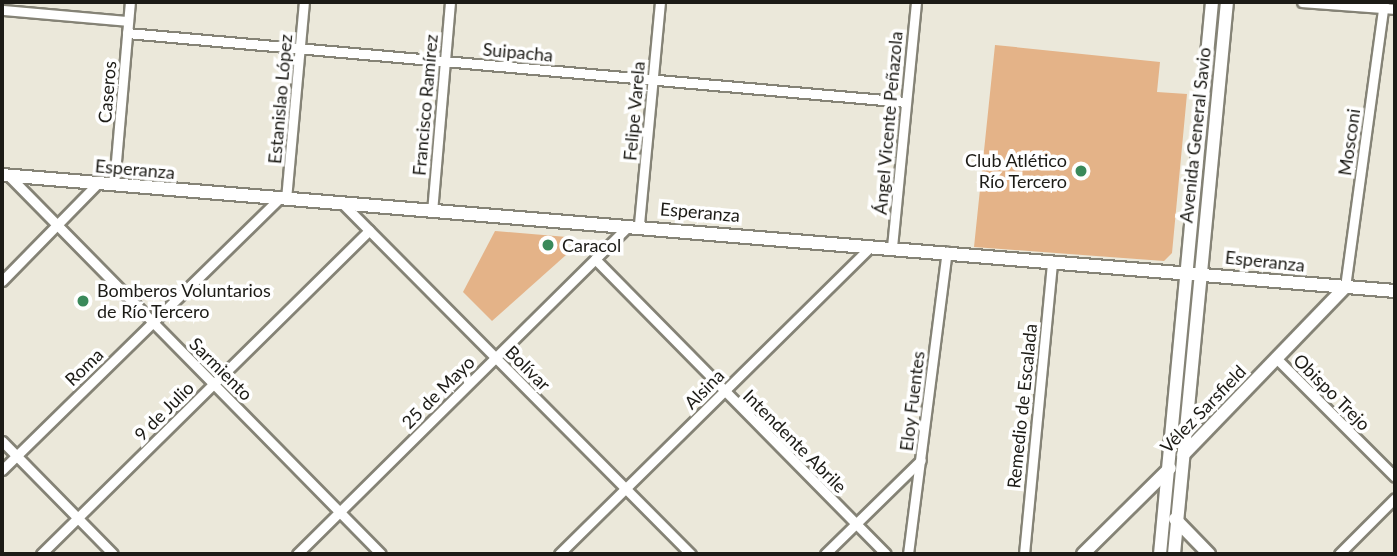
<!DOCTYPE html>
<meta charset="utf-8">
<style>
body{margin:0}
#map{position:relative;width:1397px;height:556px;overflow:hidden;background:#ebe8da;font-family:Lato,sans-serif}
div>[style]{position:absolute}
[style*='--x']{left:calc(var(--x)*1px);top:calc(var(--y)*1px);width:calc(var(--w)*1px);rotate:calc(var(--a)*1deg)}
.building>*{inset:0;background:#e4b388}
.roads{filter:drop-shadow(2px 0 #858376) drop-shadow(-2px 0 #858376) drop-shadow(0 2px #858376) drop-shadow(0 -2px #858376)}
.street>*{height:9px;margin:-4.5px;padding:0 4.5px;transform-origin:4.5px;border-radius:4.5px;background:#fff}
.secondary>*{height:12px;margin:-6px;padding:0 6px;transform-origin:6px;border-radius:6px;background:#fff}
.dots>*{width:19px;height:19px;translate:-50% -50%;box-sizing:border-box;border:4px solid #fff;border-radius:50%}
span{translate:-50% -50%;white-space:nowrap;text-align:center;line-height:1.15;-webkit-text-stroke:7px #fff;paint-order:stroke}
.street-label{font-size:18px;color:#1c1b16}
.poi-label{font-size:18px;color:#1c1b16}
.right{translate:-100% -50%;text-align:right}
.left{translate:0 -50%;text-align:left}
.frame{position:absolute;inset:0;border:4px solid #1c1b16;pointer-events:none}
</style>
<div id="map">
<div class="building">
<i style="clip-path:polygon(995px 45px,1160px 62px,1157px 92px,1187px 94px,1172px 253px,1164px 261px,974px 247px)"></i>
<i style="clip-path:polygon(495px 231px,567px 237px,566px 255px,492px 321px,463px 292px)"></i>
</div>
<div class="roads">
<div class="street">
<i style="--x:1302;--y:2;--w:93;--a:4.3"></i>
<i style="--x:2;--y:10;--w:126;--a:5"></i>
<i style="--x:127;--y:33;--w:782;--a:5.06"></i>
<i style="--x:9;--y:176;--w:530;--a:45.46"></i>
<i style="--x:114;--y:184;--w:183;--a:-85"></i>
<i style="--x:286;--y:199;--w:198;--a:-84.8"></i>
<i style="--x:343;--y:204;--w:494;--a:45.2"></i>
<i style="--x:432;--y:212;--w:211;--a:-85.1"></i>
<i style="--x:639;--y:224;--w:223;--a:-84.6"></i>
<i style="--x:892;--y:247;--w:246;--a:-84.4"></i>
<i style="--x:595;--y:259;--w:414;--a:45.4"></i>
<i style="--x:2;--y:281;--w:137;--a:-45.6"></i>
<i style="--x:1345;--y:287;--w:288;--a:-82.2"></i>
<i style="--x:1276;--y:358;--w:168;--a:45"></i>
<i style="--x:2;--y:441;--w:158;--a:45.5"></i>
<i style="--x:2;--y:470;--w:388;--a:-44.4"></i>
<i style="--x:41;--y:554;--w:461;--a:-44.6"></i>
<i style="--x:297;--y:554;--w:467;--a:-44.7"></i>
<i style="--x:559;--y:554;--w:437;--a:-44.6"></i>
<i style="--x:825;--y:554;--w:134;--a:-44.4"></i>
<i style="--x:908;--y:554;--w:305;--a:-82.7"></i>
<i style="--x:1024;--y:554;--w:294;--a:-84.5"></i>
<i style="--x:1339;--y:554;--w:79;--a:-45"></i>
</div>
<div class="secondary">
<i style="--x:2;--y:175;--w:1398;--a:4.76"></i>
<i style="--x:1183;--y:455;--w:233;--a:-46"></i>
<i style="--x:1175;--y:519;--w:49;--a:45.8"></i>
<i style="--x:1083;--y:554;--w:122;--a:-44.7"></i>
<i style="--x:1160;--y:554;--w:554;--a:-84.62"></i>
<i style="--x:1174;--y:554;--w:555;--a:-84.52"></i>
</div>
</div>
<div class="dots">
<i style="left:1081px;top:171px;background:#3a895a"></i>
<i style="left:548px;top:245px;background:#3a895a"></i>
<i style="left:83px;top:301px;background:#3a895a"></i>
</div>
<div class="street-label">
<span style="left:518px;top:52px;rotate:5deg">Suipacha</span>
<span style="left:107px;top:92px;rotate:-85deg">Caseros</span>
<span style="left:280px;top:99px;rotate:-85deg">Estanislao López</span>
<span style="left:425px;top:105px;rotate:-85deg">Francisco Ramírez</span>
<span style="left:634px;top:111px;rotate:-85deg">Felipe Varela</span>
<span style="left:888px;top:123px;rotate:-85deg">Ángel Vicente Peñazola</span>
<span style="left:1195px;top:135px;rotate:-84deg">Avenida General Savio</span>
<span style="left:1349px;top:142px;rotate:-82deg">Mosconi</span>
<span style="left:135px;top:169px;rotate:5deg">Esperanza</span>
<span style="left:700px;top:212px;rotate:5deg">Esperanza</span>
<span style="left:1265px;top:261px;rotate:6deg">Esperanza</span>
<span style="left:84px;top:367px;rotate:-44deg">Roma</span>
<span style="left:528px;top:368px;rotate:45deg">Bolívar</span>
<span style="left:221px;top:369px;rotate:45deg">Sarmiento</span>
<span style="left:704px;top:389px;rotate:-45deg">Alsina</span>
<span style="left:438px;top:392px;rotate:-45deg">25 de Mayo</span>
<span style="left:1332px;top:392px;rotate:45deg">Obispo Trejo</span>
<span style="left:912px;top:401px;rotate:-83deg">Eloy Fuentes</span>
<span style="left:1022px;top:406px;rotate:-84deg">Remedio de Escalada</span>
<span style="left:1203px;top:409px;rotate:-46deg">Vélez Sarsfield</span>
<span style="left:164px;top:411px;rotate:-45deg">9 de Julio</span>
<span style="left:795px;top:441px;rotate:45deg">Intendente Abrile</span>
</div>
<div class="poi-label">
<span class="right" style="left:1067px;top:171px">Club Atlético<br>Río Tercero</span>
<span class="left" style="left:562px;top:245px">Caracol</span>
<span class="left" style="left:97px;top:301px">Bomberos Voluntarios<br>de Río Tercero</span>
</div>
<div class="frame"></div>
</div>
